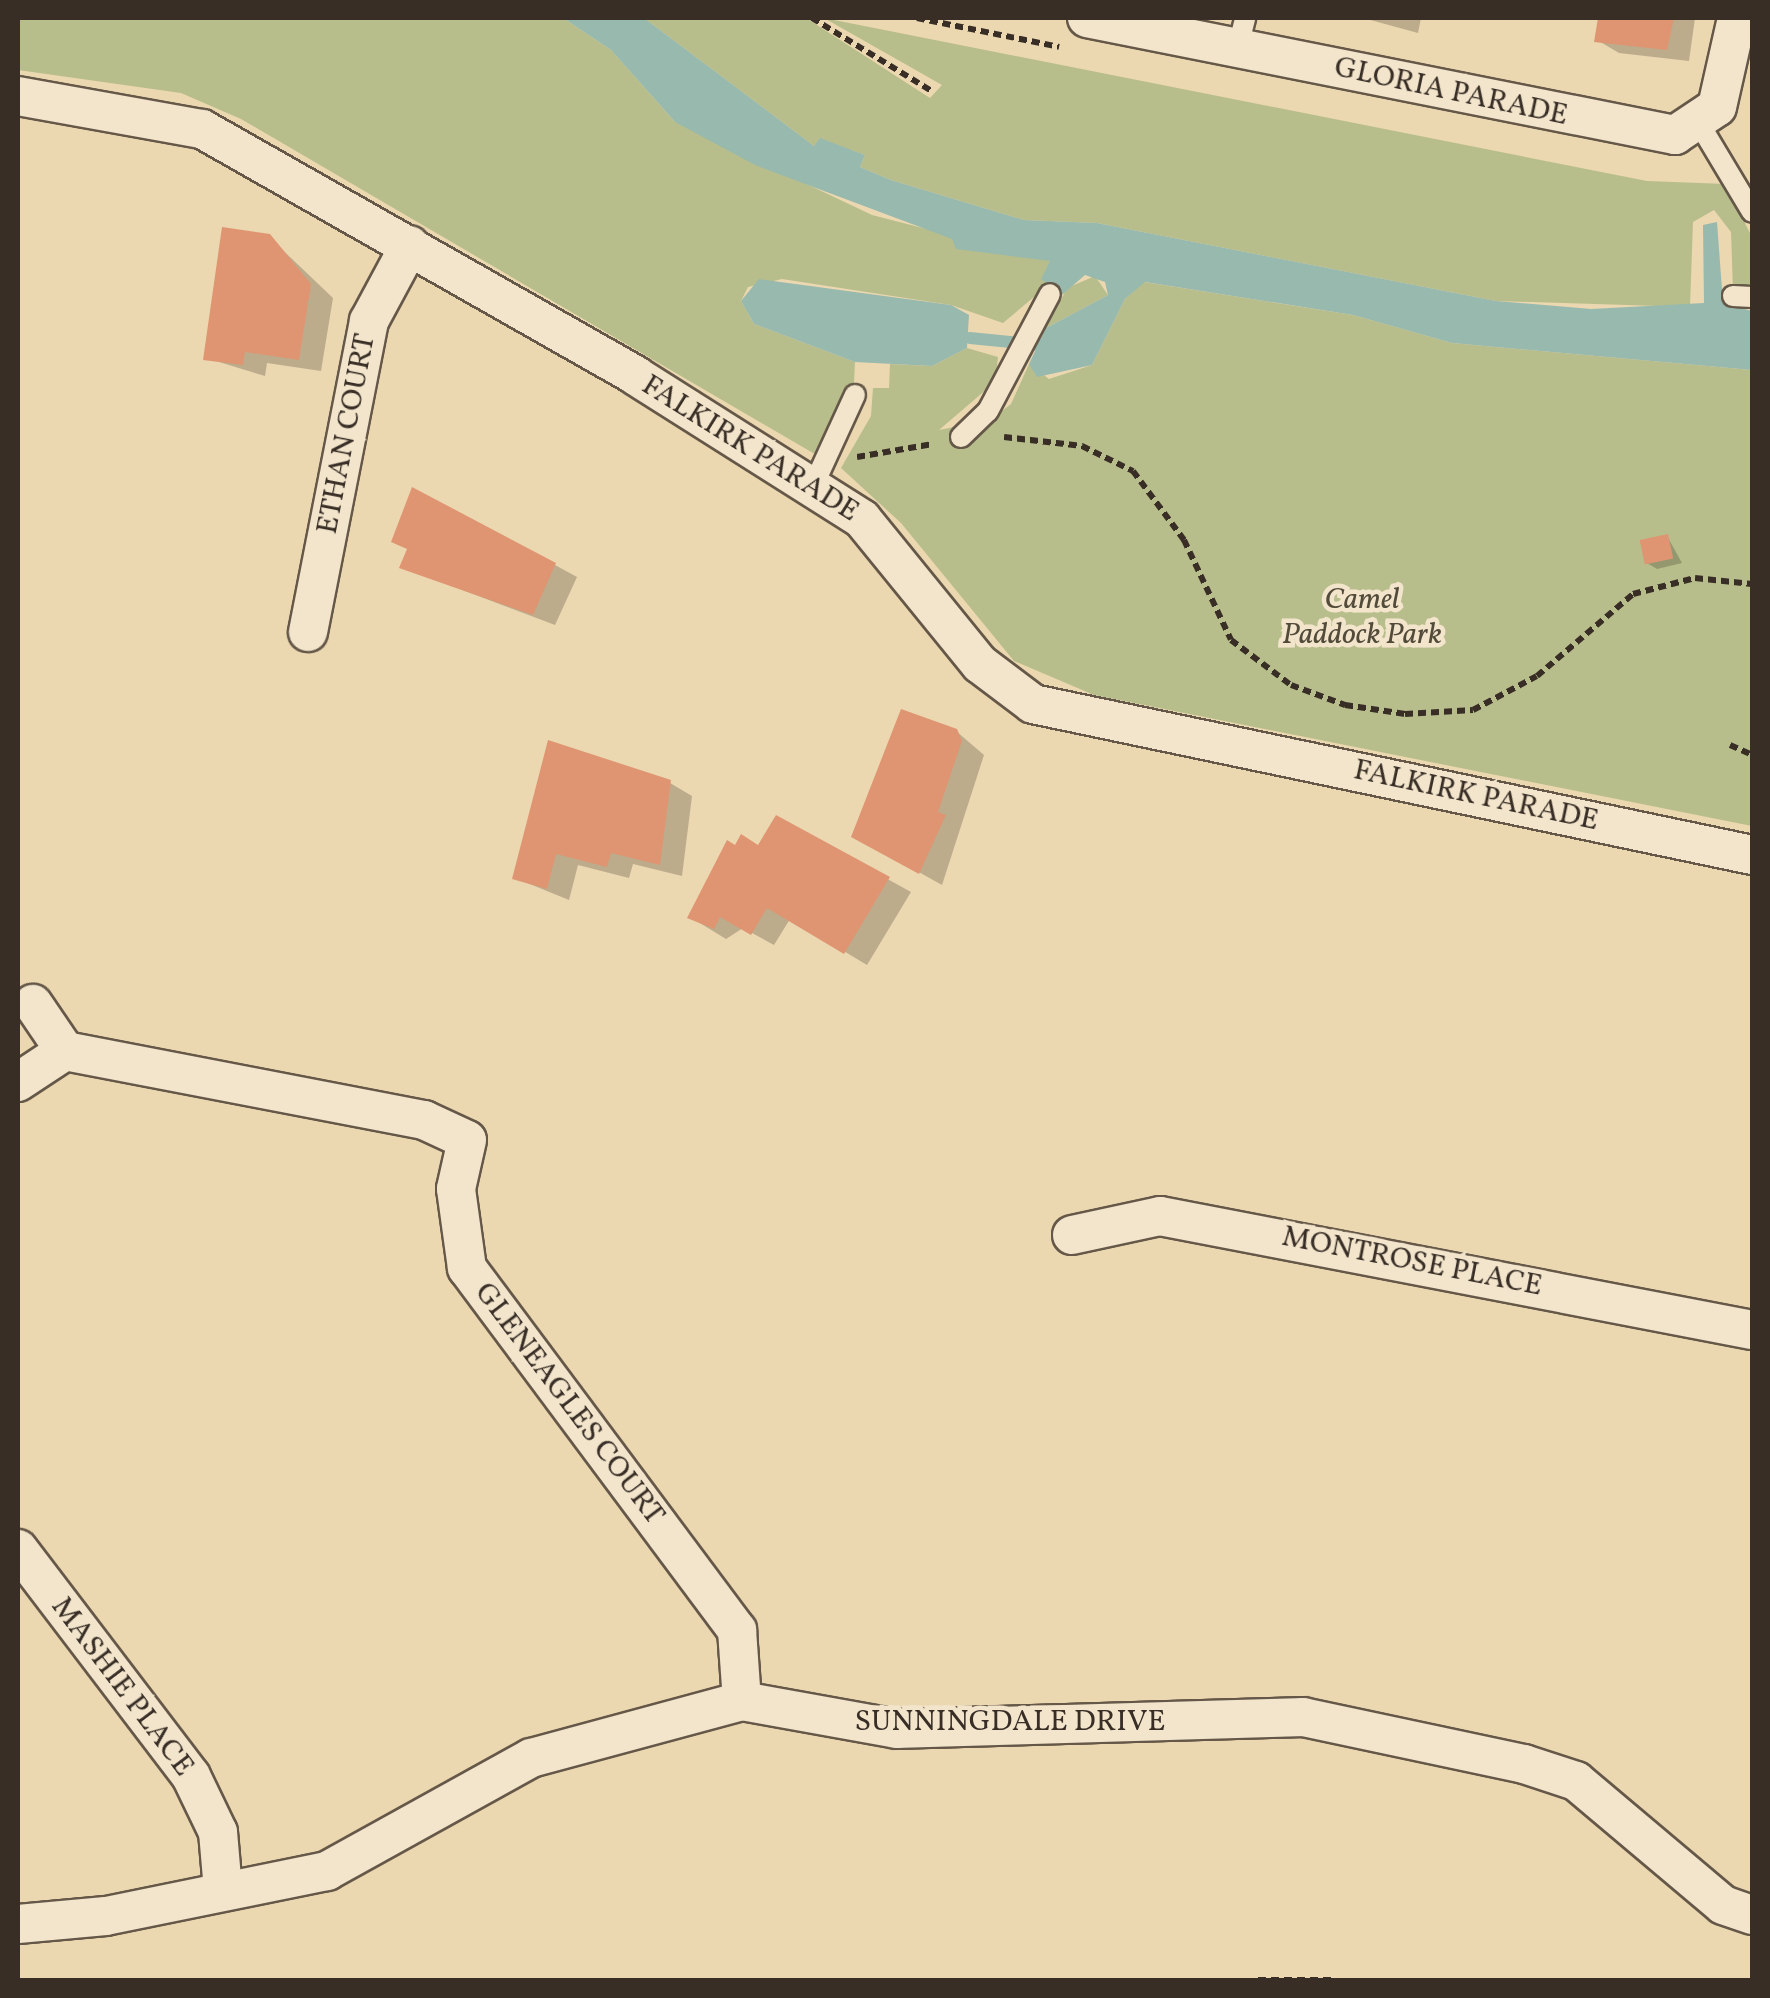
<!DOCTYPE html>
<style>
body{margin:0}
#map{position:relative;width:1770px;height:1998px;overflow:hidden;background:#ebd7b0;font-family:Vollkorn,serif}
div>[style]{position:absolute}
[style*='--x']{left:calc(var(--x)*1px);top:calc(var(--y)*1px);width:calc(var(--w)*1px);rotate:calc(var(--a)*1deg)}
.green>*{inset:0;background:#b8be8b}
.water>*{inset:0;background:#98b9ad}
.shadow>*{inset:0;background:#0003}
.stream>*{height:12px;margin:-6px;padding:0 6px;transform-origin:6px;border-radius:6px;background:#98b9ad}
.building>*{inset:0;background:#df9571;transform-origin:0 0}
.path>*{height:6px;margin-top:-3px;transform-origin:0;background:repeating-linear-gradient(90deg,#382e26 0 8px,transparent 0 13px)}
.roads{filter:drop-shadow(2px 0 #655848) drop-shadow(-2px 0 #655848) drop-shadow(0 2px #655848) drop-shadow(0 -2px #655848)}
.lane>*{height:20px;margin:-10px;padding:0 10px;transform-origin:10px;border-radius:10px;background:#f2e5cc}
.street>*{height:38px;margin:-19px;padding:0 19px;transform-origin:19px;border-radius:19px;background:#f2e5cc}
span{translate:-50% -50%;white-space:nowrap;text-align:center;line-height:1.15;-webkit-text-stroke:9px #f2e5cc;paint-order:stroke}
.street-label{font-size:30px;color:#382e26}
.park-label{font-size:30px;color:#524b3a;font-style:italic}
.frame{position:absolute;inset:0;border:20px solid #382e26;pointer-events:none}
</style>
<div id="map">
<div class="green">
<i style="clip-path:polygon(18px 18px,563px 18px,611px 50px,674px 121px,872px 215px,1051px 261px,1046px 287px,1003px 323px,951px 305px,782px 279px,748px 287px,741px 301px,754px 324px,855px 362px,853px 402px,823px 454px,813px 453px,241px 119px,181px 93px,18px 70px)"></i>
<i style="clip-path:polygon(644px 18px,806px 18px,930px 98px,942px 85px,824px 18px,1647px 181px,1725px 184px,1752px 237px,1752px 287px,1733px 291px,1731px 232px,1714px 210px,1693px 222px,1690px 307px,1496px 301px,1097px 223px,1024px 220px,891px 180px,860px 167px,865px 155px,820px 139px,814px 146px)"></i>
<i style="clip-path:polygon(1095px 276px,1108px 295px,1046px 328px,1067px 288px)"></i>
<i style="clip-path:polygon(1144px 282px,1353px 315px,1452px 343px,1752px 370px,1752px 826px,1094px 695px,1014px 661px,901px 523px,841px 468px,871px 416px,873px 388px,889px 388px,890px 364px,932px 366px,967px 348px,998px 357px,995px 382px,939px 430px,990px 420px,1011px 404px,1029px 364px,1049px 379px,1092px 365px,1125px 299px)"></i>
</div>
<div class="water">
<i style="clip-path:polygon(563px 18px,644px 18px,814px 146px,820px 138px,865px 155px,860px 167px,891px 180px,1024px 220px,1097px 223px,1496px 301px,1591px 309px,1704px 303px,1703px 225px,1717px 222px,1723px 303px,1752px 311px,1752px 370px,1452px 343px,1353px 315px,1145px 282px,1125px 299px,1092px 365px,1037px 377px,1029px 364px,1046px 328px,1108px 295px,1105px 282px,1085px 275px,1062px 295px,1041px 279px,1050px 261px,956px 249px,952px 239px,755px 165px,675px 122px,611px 50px)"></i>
<i style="clip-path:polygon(759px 279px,951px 305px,969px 315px,967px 348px,932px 366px,855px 362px,754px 324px,741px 301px)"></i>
</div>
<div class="shadow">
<i style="clip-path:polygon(1363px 18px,1421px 18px,1418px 33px)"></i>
<i style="clip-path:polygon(1601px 18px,1695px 18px,1689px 61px,1619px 53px,1597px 40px)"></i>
<i style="clip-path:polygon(269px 237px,333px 298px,321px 371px,267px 363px,265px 376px,206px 358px)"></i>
<i style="clip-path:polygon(1667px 536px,1682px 563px,1657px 569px,1647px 563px)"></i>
<i style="clip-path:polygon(555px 565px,577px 577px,555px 625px,402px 567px)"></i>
<i style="clip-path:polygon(956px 731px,984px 755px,942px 885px,854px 836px)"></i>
<i style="clip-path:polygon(670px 783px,692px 796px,682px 876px,633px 864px,629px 878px,578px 865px,569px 900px,515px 878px)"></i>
<i style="clip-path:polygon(777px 818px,911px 892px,867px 965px,790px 919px,774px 945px,743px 928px,726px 939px,690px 917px,736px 848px,760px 848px)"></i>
</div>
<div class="stream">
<i style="--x:970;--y:338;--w:82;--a:5.6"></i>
</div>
<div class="building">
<i style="clip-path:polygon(1598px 18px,1674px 18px,1667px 50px,1594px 42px)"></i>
<i style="clip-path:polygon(222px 227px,270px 234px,311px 284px,299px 360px,245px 352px,243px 365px,203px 360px)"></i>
<i style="clip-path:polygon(412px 487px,556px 563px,533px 615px,399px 568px,407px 549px,391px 542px)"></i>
<i style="left:1668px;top:534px;width:25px;height:29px;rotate:78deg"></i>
<i style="clip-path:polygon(901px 709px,957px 729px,962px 741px,938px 812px,946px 815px,919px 874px,851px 837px)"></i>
<i style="clip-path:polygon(548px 740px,671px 780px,660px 865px,611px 853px,607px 867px,556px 854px,547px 889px,512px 879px)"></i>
<i style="clip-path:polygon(776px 815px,890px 877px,844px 954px,767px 908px,751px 935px,720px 917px,714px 929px,687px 918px,727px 840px,735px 845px,741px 834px,758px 845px)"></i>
</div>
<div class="path">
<i style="--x:812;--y:18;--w:142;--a:31.4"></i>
<i style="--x:917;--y:18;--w:145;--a:11.5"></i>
<i style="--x:1004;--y:437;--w:79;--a:6.6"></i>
<i style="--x:1082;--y:446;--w:57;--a:26.1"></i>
<i style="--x:1133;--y:471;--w:86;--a:53.5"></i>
<i style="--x:1184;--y:540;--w:110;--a:64.8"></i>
<i style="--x:1231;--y:640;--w:75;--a:36.9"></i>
<i style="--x:1291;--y:685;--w:58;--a:20.3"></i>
<i style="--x:1345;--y:705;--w:61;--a:8.5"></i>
<i style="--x:1405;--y:714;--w:68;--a:-3.4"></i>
<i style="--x:1473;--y:710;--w:72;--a:-28"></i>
<i style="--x:1537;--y:676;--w:126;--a:-40.5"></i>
<i style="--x:1633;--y:594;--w:64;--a:-14.5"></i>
<i style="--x:1695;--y:578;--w:57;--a:6"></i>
<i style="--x:857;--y:457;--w:77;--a:-9.7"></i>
<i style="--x:1730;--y:745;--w:24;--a:24"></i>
<i style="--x:1258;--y:1980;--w:73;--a:0"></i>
</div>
<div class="roads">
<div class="lane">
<i style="--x:1238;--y:47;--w:30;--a:-76"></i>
<i style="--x:1700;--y:125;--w:101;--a:59.1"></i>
<i style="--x:1733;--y:296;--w:19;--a:3"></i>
<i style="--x:961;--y:437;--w:37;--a:-44"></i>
<i style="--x:988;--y:411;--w:132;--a:-62.1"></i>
<i style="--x:814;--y:484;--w:98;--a:-65.3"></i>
</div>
<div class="street">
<i style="--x:1087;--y:18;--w:600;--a:11.25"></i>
<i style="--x:1675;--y:135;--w:50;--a:-33.7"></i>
<i style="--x:1717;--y:107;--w:91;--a:-77.3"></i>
<i style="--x:18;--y:96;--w:187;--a:10.2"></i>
<i style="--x:202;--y:129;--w:499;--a:29.6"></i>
<i style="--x:636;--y:376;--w:267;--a:32.3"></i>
<i style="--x:862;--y:519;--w:187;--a:50.9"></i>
<i style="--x:980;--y:664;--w:66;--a:37"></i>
<i style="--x:1033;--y:704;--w:735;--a:11.86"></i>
<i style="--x:308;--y:632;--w:317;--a:-78.9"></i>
<i style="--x:369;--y:321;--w:86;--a:-61.7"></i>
<i style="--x:65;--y:1051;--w:366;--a:10.9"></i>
<i style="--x:424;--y:1120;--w:47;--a:24.9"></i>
<i style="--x:467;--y:1140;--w:50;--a:102.7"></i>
<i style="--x:456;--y:1189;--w:80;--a:82.1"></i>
<i style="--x:467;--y:1268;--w:452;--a:53.3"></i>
<i style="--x:737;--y:1630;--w:71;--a:86"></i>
<i style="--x:18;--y:1082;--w:56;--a:-33.4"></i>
<i style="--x:65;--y:1051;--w:57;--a:-124.2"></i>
<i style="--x:1072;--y:1235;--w:90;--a:-12.2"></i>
<i style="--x:1160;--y:1216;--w:603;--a:10.9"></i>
<i style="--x:18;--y:1549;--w:285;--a:52.7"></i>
<i style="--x:191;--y:1776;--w:62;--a:64.3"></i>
<i style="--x:218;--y:1832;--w:58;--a:85.1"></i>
<i style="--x:18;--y:1924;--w:88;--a:-5.2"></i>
<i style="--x:106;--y:1916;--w:226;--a:-11.5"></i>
<i style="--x:327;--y:1871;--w:233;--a:-29"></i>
<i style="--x:531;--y:1758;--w:219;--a:-15.1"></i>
<i style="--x:742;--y:1701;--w:158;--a:10.2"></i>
<i style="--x:897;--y:1729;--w:406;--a:-1.7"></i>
<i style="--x:1303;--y:1717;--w:226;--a:12"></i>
<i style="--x:1524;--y:1764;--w:55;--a:18.1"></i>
<i style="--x:1576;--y:1781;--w:192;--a:40.1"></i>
<i style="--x:1723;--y:1905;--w:31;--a:19"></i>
</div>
</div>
<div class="street-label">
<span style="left:1451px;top:92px;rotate:12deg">GLORIA PARADE</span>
<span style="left:347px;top:434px;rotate:-79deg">ETHAN COURT</span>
<span style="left:750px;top:449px;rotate:32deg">FALKIRK PARADE</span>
<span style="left:1476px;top:796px;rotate:12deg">FALKIRK PARADE</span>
<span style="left:1412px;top:1262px;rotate:11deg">MONTROSE PLACE</span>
<span style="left:569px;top:1404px;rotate:53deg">GLENEAGLES COURT</span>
<span style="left:122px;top:1687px;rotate:53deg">MASHIE PLACE</span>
<span style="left:1010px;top:1722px">SUNNINGDALE DRIVE</span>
</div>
<div class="park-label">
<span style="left:1362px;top:617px">Camel<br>Paddock Park</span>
</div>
<div class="frame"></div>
</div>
